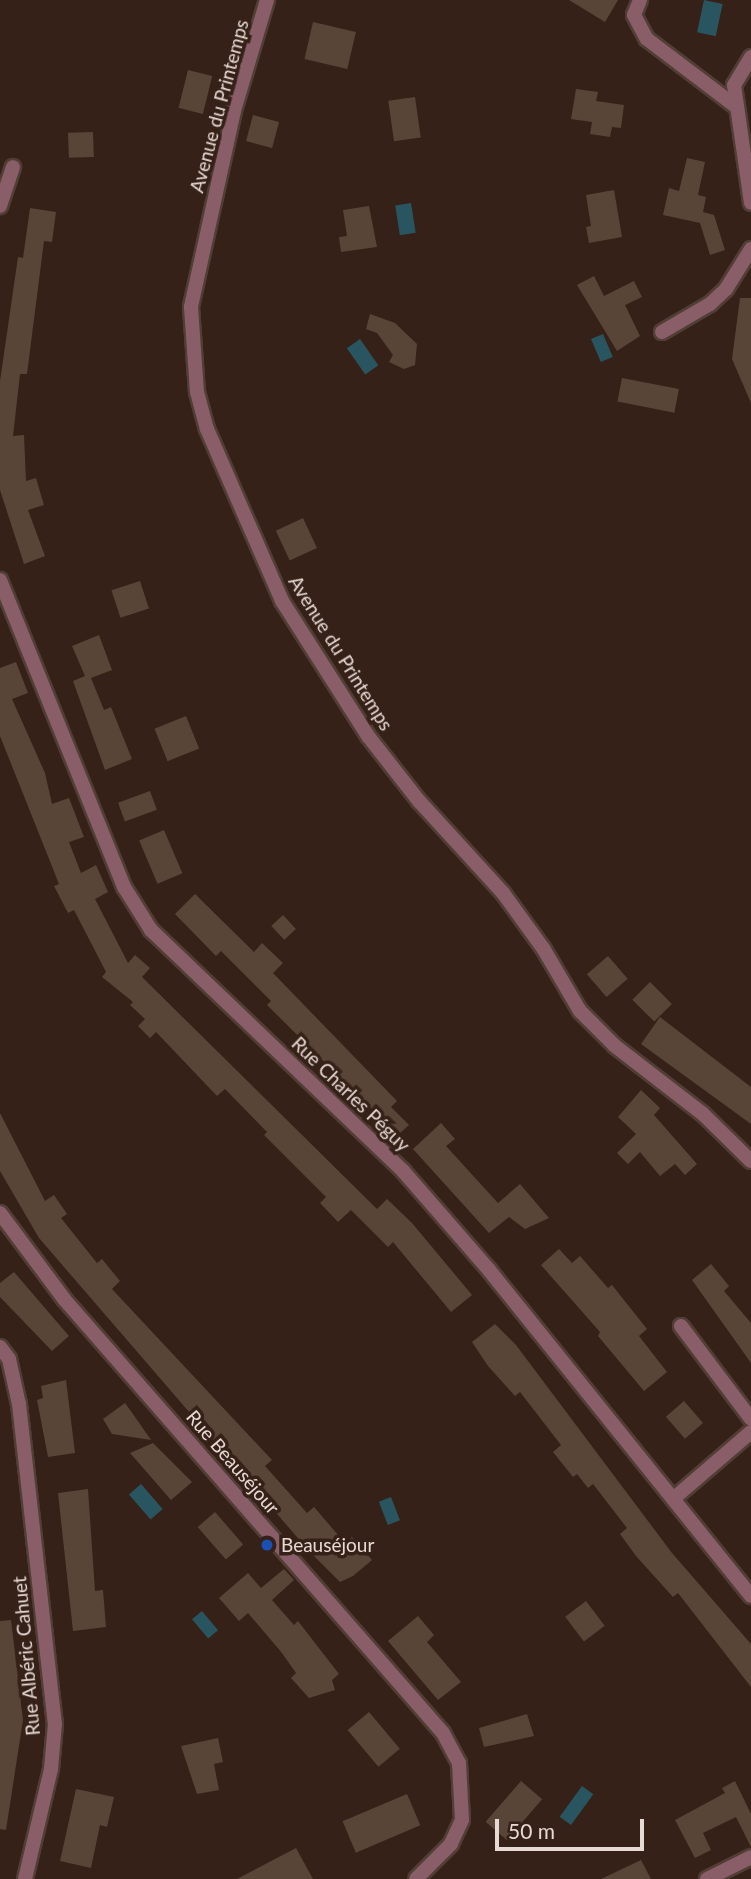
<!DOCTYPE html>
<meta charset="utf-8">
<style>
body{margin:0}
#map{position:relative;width:751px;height:1879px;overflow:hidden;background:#352117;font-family:Lato,sans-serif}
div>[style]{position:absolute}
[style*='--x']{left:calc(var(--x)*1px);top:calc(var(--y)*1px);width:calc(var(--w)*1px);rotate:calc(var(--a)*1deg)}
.water>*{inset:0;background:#295560;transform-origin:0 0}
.building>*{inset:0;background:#594438;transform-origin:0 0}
.roads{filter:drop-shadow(2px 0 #513e35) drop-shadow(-2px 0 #513e35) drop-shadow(0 2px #513e35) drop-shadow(0 -2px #513e35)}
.minor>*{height:14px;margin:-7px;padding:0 7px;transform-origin:7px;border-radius:7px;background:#895e68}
.tertiary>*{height:14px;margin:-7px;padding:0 7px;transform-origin:7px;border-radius:7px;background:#895e68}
.dots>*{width:19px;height:19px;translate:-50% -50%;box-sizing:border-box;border:4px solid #352117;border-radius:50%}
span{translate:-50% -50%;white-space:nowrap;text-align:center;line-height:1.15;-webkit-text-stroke:7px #352117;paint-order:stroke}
.street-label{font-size:19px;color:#e7d9d3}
.poi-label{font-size:19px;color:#e7d9d3}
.left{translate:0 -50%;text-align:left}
.scale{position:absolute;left:495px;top:1819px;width:149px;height:32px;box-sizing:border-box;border:4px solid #e7d9d3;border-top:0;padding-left:9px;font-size:21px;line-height:24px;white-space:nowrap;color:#e7d9d3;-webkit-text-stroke:5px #352117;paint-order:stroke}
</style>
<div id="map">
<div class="water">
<i style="left:704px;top:0;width:19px;height:33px;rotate:12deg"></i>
<i style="left:411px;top:203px;width:30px;height:16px;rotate:81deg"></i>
<i style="left:603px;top:334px;width:25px;height:13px;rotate:67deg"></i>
<i style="left:360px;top:339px;width:32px;height:16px;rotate:55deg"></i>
<i style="left:141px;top:1484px;width:33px;height:16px;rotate:49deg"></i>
<i style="left:391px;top:1497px;width:25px;height:13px;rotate:69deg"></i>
<i style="left:202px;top:1611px;width:25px;height:13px;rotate:50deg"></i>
<i style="left:582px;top:1786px;width:14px;height:38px;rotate:36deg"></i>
</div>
<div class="building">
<i style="clip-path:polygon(569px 0,618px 0,605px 22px)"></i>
<i style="left:313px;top:22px;width:44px;height:38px;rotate:13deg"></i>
<i style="left:188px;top:70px;width:25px;height:39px;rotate:14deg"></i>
<i style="clip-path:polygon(576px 89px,598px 92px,596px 101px,624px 105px,621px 128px,612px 127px,610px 137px,590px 134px,592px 122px,571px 119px)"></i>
<i style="left:415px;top:97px;width:41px;height:27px;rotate:82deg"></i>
<i style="left:253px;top:115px;width:27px;height:27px;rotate:15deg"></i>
<i style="left:93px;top:132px;width:25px;height:25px;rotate:88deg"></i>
<i style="clip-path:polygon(687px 158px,705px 162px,698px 195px,706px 197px,703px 212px,714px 215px,725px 250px,710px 255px,700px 223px,663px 215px,669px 188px,679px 191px)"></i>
<i style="clip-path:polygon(614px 190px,622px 237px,589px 243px,586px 227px,591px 226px,586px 195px)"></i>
<i style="clip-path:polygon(369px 206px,377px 247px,341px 252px,339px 237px,347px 236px,343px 210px)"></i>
<i style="clip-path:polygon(30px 208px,56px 212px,52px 242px,44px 241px,27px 374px,20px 374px,13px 436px,24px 435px,26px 481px,36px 478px,44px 505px,28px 510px,45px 556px,24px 564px,0 490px,0 381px,18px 257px,23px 258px)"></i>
<i style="clip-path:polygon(594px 276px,604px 296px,634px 281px,642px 297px,625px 305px,640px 336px,617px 351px,577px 285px)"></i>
<i style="clip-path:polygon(740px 298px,751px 298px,751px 403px,732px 359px)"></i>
<i style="clip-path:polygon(370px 314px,395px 323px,417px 344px,415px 365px,404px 369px,389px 362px,393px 355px,377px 333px,366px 329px)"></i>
<i style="left:622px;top:378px;width:58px;height:24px;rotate:11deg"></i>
<i style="left:303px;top:518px;width:33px;height:30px;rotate:65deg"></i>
<i style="left:140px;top:581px;width:29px;height:30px;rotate:72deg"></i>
<i style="clip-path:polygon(99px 635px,112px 670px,91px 678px,104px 710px,111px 707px,132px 759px,105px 770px,73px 681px,85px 676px,72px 646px)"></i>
<i style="clip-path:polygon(16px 662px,28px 693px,12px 699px,45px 773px,52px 804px,69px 798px,84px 837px,69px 842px,81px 873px,96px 865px,108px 892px,95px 899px,128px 963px,135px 955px,150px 968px,142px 977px,377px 1209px,387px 1199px,412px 1223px,472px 1295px,451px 1312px,393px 1242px,388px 1247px,351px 1210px,338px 1222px,320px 1203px,326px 1197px,264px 1135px,267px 1132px,225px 1089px,217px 1096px,156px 1032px,150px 1038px,138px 1026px,145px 1019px,130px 1005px,133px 1002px,102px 977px,106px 972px,74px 910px,68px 913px,54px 886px,59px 884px,0 736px,0 668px)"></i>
<i style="left:186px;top:716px;width:35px;height:34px;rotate:68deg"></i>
<i style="left:150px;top:791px;width:20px;height:34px;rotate:70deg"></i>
<i style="left:164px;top:830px;width:47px;height:27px;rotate:67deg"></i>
<i style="clip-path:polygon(195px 894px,254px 952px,262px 943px,283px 963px,273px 973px,397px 1101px,391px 1107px,409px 1125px,398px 1135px,267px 1005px,271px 1001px,221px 951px,216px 956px,175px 914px)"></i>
<i style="left:283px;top:915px;width:19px;height:16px;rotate:47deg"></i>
<i style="left:608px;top:956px;width:30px;height:28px;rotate:49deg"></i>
<i style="left:650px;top:982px;width:31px;height:25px;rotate:45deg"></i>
<i style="clip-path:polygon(660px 1017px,751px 1087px,751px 1124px,641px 1044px)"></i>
<i style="clip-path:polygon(641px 1090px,660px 1108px,654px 1115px,697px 1164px,685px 1175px,675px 1164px,660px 1176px,640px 1152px,628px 1164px,617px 1153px,636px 1134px,618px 1117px)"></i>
<i style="clip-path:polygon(0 1113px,45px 1201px,54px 1195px,67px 1214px,61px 1218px,97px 1263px,102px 1259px,120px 1281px,112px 1289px,272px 1460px,265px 1466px,307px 1513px,314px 1507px,345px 1543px,352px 1537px,372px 1560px,353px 1576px,340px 1582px,309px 1551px,39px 1238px,0 1171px)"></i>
<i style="clip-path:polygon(441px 1123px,455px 1139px,446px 1146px,498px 1203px,520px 1184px,549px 1218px,525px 1229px,509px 1217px,489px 1233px,413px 1149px)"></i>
<i style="clip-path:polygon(559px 1249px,572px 1263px,580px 1256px,608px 1288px,612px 1285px,647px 1329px,639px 1336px,667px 1372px,644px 1391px,598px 1336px,600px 1332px,541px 1265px)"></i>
<i style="clip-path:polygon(711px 1264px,729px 1286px,724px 1291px,751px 1323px,751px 1363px,692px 1280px)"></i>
<i style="clip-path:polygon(14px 1272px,69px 1336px,52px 1351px,0 1297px,0 1283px)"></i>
<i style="clip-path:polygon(495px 1324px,516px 1345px,672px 1553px,751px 1644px,751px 1687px,678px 1593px,673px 1597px,636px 1556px,620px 1534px,627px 1528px,593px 1484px,588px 1488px,577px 1474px,573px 1477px,553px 1452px,561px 1445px,520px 1392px,515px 1396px,488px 1366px,472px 1342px)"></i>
<i style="clip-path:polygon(66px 1380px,75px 1453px,48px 1457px,37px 1400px,43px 1398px,41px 1386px)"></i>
<i style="left:684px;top:1401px;width:29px;height:24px;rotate:49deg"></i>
<i style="clip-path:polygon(125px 1403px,133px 1414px,151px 1440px,112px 1434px,103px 1419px)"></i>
<i style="clip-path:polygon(153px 1443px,192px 1482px,171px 1500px,130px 1453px)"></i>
<i style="clip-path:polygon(88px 1489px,95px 1591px,103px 1590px,106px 1627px,73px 1631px,58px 1493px)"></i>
<i style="left:215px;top:1512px;width:43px;height:23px;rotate:49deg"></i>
<i style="clip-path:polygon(284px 1569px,294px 1580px,272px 1600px,294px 1625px,298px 1621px,339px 1674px,332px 1680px,335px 1690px,309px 1698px,291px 1678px,296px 1673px,282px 1653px,248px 1613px,239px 1621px,219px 1598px,248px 1573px,261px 1588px)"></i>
<i style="left:586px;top:1601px;width:31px;height:26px;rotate:53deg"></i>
<i style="clip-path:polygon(418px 1616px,434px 1635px,427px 1642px,461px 1682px,438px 1700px,388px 1641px)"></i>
<i style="clip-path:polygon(11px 1620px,23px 1720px,6px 1830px,0 1829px,0 1621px)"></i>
<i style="left:369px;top:1712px;width:48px;height:28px;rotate:50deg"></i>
<i style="clip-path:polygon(527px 1714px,534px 1736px,484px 1747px,479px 1728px)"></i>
<i style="clip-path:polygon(218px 1738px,223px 1762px,214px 1764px,219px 1790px,197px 1794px,181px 1746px)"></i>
<i style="left:521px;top:1781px;width:28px;height:54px;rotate:41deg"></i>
<i style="clip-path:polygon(735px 1781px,751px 1814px,751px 1847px,736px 1817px,703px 1833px,711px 1850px,695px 1858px,675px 1820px,725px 1793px,722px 1788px)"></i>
<i style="clip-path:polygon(76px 1789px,114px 1797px,107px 1827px,100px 1825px,91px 1868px,60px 1861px)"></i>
<i style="left:407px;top:1794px;width:34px;height:70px;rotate:67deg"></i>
<i style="clip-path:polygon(296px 1848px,313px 1879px,237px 1879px)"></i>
<i style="clip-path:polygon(641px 1860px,651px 1879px,601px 1879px)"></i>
</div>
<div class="roads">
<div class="minor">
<i style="--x:640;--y:0;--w:16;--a:112"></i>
<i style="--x:634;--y:15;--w:27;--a:62"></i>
<i style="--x:647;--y:39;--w:109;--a:37.2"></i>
<i style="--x:751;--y:57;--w:33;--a:121"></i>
<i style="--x:734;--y:85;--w:119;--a:81.8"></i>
<i style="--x:0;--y:206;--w:41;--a:-71.6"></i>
<i style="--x:662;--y:332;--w:56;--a:-30.3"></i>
<i style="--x:710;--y:304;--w:22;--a:-43"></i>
<i style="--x:726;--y:289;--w:47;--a:-58"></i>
<i style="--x:0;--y:580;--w:331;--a:68"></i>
<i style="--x:124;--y:887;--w:51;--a:57.9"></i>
<i style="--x:151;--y:930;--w:349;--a:43.7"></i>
<i style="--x:403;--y:1171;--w:131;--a:49"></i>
<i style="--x:489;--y:1270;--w:418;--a:51.2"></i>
<i style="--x:0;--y:1213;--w:107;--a:53.3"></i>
<i style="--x:64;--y:1299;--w:576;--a:48.87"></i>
<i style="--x:443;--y:1733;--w:34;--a:62"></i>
<i style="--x:459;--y:1763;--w:57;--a:87"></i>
<i style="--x:462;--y:1820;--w:26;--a:115"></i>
<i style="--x:451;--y:1844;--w:49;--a:135"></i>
<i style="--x:681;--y:1326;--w:116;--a:53"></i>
<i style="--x:0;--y:1347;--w:15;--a:53"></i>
<i style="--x:9;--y:1359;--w:46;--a:77.5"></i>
<i style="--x:19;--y:1404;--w:322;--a:83.6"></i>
<i style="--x:55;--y:1724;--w:45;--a:95.1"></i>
<i style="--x:51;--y:1769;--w:113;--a:103.3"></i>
<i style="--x:673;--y:1499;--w:103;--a:-40.7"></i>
<i style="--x:707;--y:1879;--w:49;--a:-26.6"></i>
</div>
<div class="tertiary">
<i style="--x:267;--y:0;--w:116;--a:106.6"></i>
<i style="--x:234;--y:111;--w:201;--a:102.4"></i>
<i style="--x:191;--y:307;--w:85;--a:86"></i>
<i style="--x:197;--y:392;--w:38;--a:75"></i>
<i style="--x:207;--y:429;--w:188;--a:66.4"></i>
<i style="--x:282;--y:601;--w:160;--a:57.5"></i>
<i style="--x:368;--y:736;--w:83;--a:51.9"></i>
<i style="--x:419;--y:801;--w:125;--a:47.6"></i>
<i style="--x:503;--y:893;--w:68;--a:54"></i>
<i style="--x:543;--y:948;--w:73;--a:59.6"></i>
<i style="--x:580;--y:1011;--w:49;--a:45"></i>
<i style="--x:615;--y:1046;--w:111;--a:37.7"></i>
<i style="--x:703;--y:1114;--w:67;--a:44.4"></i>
</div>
</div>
<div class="dots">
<i style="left:267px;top:1545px;background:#1a4fb4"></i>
</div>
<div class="street-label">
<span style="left:219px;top:106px;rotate:-75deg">Avenue du Printemps</span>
<span style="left:341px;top:653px;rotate:58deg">Avenue du Printemps</span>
<span style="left:351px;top:1094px;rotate:44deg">Rue Charles Péguy</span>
<span style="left:233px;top:1462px;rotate:49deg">Rue Beauséjour</span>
<span style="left:26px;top:1656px;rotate:-95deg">Rue Albéric Cahuet</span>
</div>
<div class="poi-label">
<span class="left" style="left:281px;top:1545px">Beauséjour</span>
</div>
<div class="scale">50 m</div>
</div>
